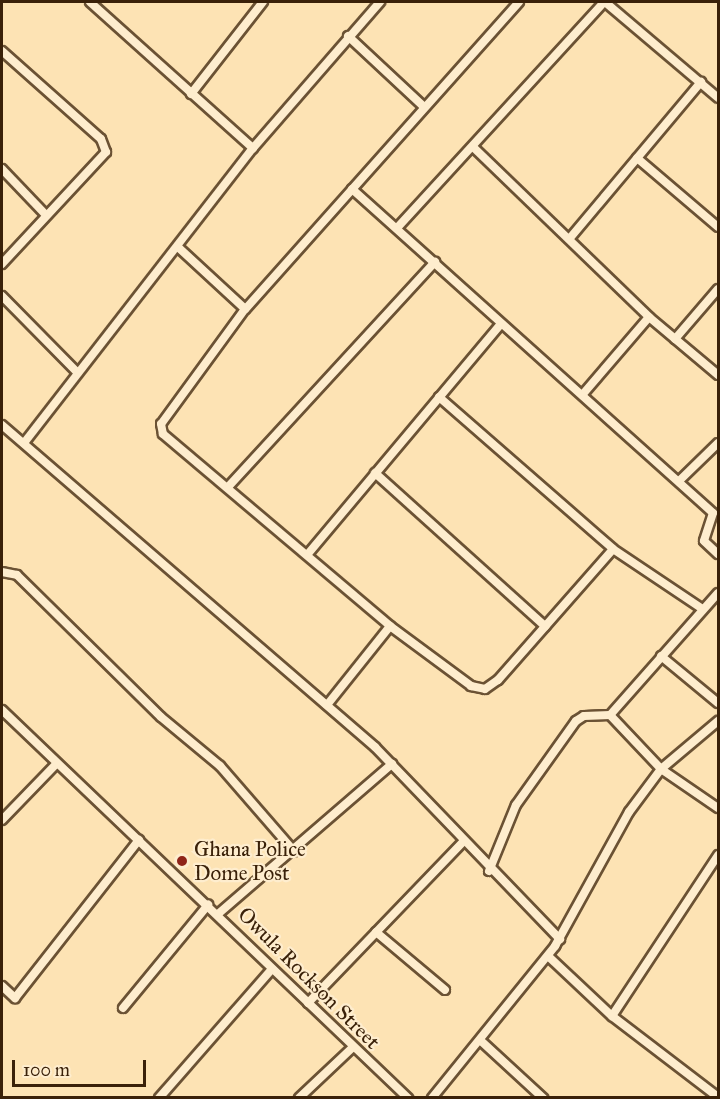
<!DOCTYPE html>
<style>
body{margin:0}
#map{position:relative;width:720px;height:1099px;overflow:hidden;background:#fde3b4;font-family:"IM FELL Great Primer",serif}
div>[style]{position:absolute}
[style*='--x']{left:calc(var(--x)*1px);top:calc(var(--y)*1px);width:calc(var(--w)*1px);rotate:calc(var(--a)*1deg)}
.roads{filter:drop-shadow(2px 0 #6b5234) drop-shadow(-2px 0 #6b5234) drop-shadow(0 2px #6b5234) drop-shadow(0 -2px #6b5234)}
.minor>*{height:8px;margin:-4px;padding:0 4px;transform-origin:4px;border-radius:4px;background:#feedce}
.dots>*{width:16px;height:16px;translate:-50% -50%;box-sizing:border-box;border:3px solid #feedce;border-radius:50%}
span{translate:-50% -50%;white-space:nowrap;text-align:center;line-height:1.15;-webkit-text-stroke:4.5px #feedce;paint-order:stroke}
.poi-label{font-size:21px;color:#3a2109}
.left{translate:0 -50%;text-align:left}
.street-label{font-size:21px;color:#3a2109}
.frame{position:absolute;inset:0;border:3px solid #3a2109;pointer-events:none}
.scale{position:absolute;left:12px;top:1060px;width:134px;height:27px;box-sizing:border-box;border:3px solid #3a2109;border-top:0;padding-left:8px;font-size:18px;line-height:21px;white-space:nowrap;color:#3a2109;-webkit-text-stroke:4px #feedce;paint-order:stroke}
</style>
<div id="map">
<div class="roads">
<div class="minor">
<i style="--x:90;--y:2;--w:219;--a:41.9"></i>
<i style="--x:519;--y:2;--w:411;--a:131.7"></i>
<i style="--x:245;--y:309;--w:142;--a:126.1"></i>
<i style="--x:161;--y:424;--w:10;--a:79"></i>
<i style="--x:163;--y:434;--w:297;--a:40.2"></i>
<i style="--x:390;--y:626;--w:101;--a:36.5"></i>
<i style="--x:471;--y:686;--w:14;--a:12"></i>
<i style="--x:485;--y:689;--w:16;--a:-35"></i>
<i style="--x:498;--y:680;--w:174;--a:-48.7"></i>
<i style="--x:605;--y:2;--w:148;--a:40.3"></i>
<i style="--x:348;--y:36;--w:103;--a:43"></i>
<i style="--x:2;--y:51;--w:132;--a:41.6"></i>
<i style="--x:101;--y:139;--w:14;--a:69"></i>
<i style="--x:106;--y:152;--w:153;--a:132.9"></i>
<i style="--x:191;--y:94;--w:117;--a:-52"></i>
<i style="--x:473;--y:147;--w:245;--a:44"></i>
<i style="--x:649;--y:317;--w:90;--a:40"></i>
<i style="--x:637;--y:158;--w:106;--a:40.4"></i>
<i style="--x:2;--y:169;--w:64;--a:46.3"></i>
<i style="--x:352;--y:189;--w:485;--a:41.9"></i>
<i style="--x:713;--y:513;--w:29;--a:108"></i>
<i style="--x:704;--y:541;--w:19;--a:43"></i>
<i style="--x:397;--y:228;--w:306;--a:-47.5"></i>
<i style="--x:570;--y:238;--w:204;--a:-50"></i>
<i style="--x:179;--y:248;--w:90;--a:42.7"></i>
<i style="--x:2;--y:296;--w:107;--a:45.4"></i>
<i style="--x:675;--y:339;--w:66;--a:-49.3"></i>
<i style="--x:583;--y:394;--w:101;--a:-49.4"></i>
<i style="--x:439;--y:397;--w:231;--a:41.1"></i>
<i style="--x:613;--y:549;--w:106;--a:33.8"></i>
<i style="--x:2;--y:425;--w:493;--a:40.8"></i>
<i style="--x:375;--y:747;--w:267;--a:46.1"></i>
<i style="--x:24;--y:443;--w:373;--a:-52.2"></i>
<i style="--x:253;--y:148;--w:194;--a:-49"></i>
<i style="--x:375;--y:473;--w:229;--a:42"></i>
<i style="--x:679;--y:481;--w:54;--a:-44.3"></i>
<i style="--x:228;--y:487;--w:306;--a:-47.4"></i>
<i style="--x:307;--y:555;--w:302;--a:-50"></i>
<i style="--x:2;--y:572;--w:15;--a:11"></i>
<i style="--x:17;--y:575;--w:202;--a:44.6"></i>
<i style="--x:161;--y:717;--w:77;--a:39.7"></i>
<i style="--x:220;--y:766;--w:113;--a:49"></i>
<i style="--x:718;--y:593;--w:163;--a:131.5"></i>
<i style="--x:610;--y:715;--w:74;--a:46.6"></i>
<i style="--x:661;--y:769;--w:69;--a:34.4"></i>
<i style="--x:661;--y:656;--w:74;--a:39.5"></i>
<i style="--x:327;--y:705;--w:101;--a:-51.4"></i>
<i style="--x:2;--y:710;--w:562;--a:43.7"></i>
<i style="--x:2;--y:820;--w:79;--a:-46"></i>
<i style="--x:489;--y:871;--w:71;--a:-67.8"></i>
<i style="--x:516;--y:805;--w:103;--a:-54.5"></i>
<i style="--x:576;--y:721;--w:9;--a:-32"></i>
<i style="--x:584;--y:716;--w:26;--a:-2"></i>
<i style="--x:218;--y:914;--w:230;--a:-40.8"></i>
<i style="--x:376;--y:932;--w:90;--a:40"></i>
<i style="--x:548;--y:956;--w:88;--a:43.2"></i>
<i style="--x:612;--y:1016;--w:133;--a:37.4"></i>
<i style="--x:2;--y:986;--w:18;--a:43"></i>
<i style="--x:15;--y:998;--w:201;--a:-51.9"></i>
<i style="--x:308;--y:1003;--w:223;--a:-46.1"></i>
<i style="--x:123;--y:1008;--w:134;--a:-50.5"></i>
<i style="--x:612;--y:1016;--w:193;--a:-56.6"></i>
<i style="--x:480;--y:1040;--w:86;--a:42.6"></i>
<i style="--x:159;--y:1098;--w:171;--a:-48.8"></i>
<i style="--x:299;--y:1098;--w:73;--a:-43.3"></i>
<i style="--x:432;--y:1098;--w:196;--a:-51"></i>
<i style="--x:555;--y:946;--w:153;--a:-61.1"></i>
<i style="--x:629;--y:812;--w:54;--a:-53.3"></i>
<i style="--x:661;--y:769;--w:75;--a:-40.1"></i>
</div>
</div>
<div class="dots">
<i style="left:182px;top:861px;background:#8f2418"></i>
</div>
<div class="poi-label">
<span class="left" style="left:194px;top:861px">Ghana Police<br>Dome Post</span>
</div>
<div class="street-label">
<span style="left:309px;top:978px;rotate:45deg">Owula Rockson Street</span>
</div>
<div class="frame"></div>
<div class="scale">100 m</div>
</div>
